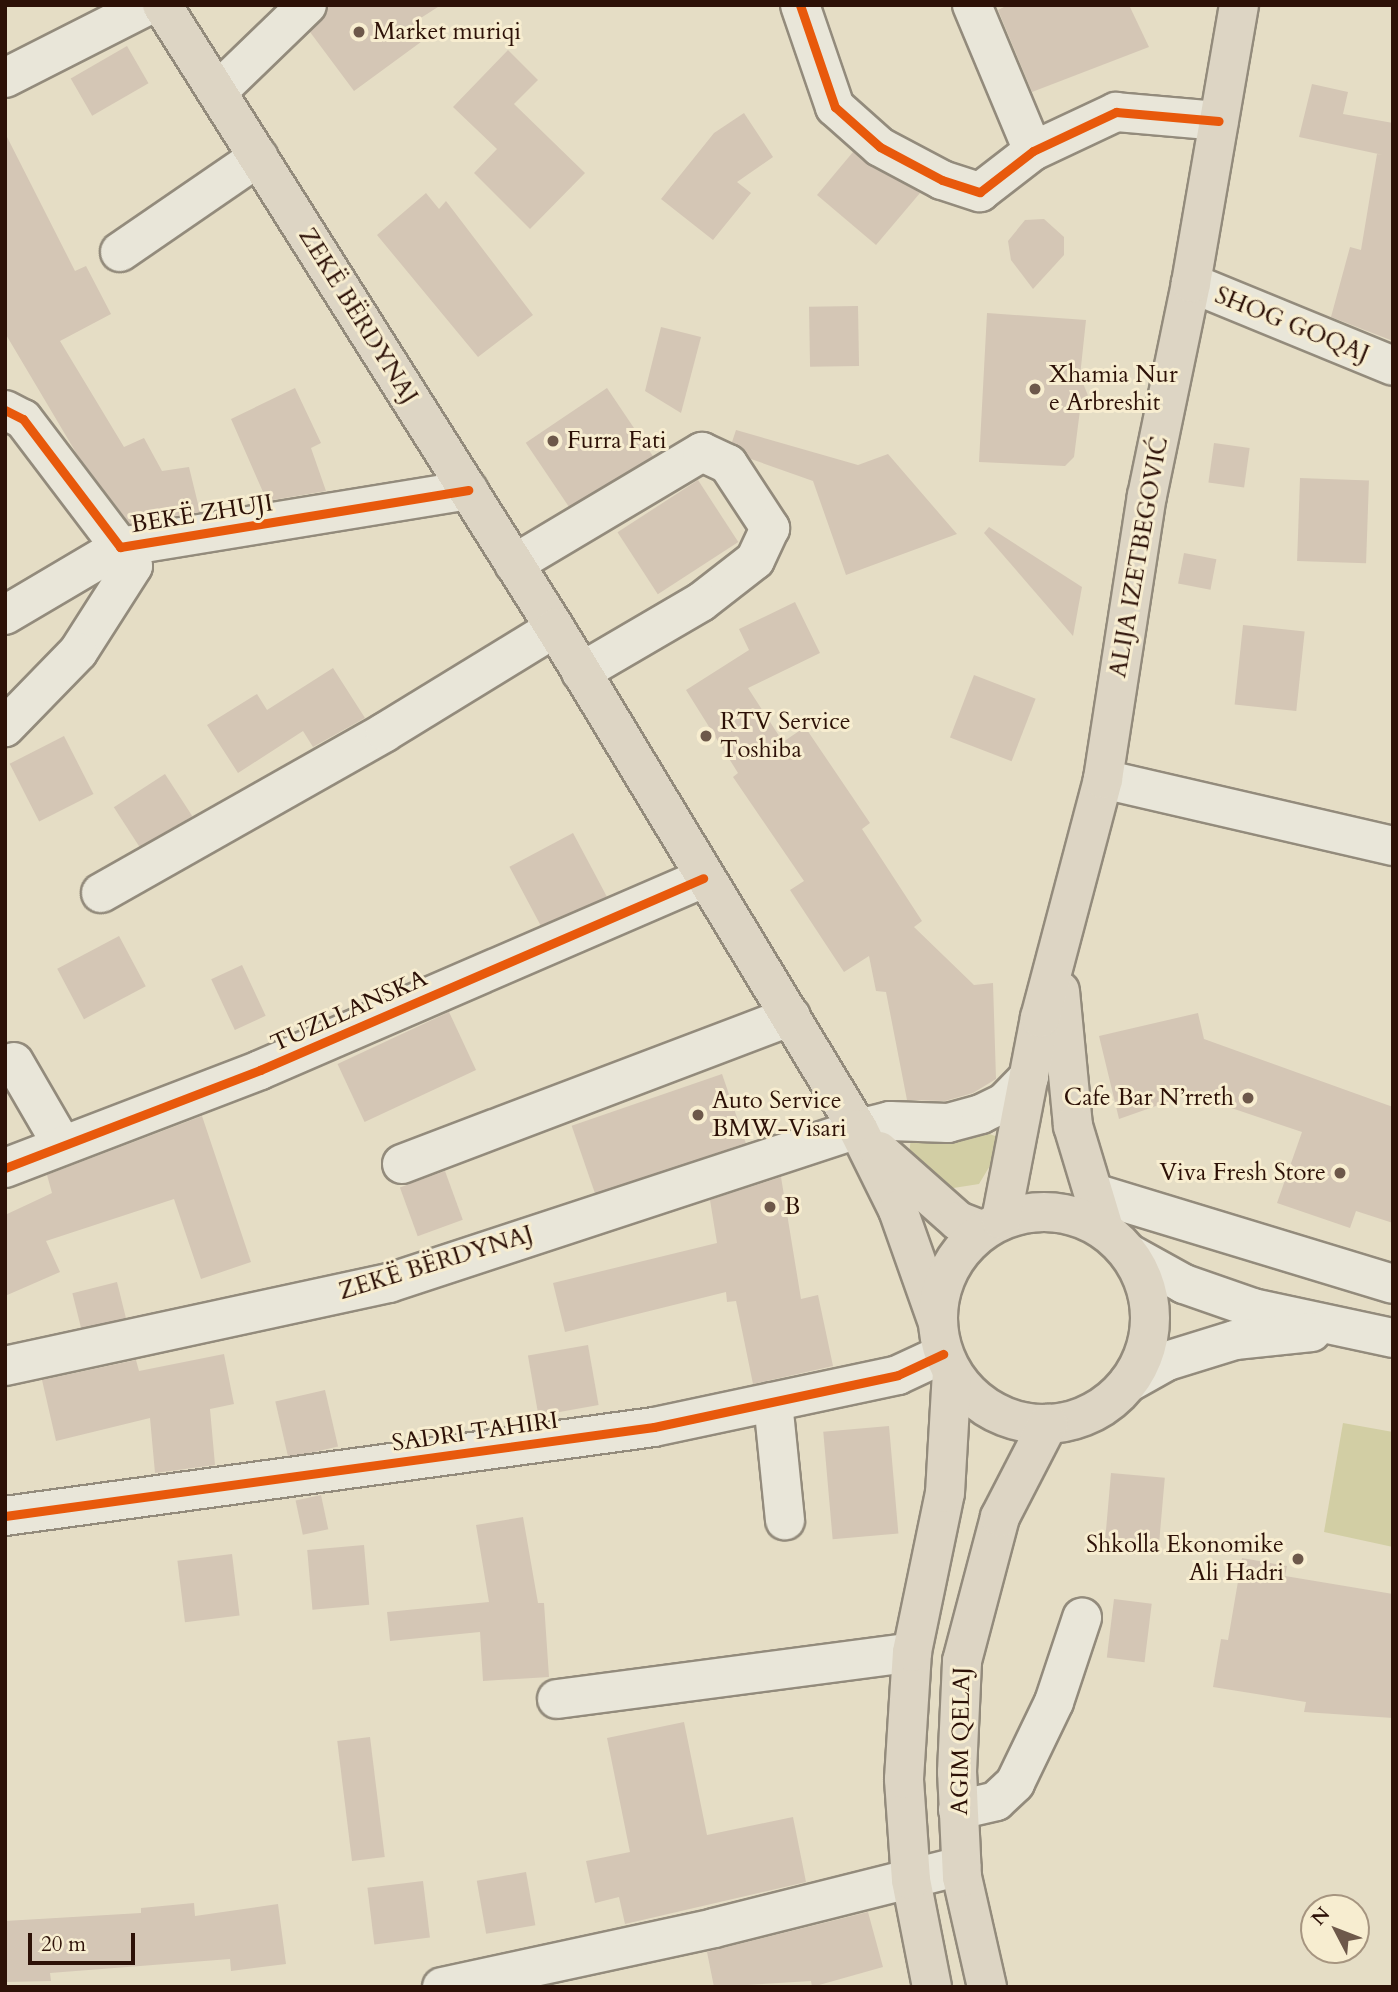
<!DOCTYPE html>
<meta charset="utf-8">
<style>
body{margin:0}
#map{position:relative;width:1398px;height:1992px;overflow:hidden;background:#e5ddc5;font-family:Cardo,serif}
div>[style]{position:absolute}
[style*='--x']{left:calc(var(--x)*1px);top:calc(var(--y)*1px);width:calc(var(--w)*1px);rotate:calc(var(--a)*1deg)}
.green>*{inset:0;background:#d2cea4}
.building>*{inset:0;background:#d4c6b5;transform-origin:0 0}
.roads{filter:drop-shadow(2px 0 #938b7c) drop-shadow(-2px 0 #938b7c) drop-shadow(0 2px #938b7c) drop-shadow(0 -2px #938b7c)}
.minor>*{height:38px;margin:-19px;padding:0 19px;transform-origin:19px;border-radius:19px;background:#e9e6d9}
.major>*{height:38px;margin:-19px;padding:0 19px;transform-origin:19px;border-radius:19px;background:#ddd5c4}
.major>.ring{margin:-19px;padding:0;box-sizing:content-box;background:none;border:38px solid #ddd5c4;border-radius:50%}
.cycleway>*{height:9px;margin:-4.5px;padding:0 4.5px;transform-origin:4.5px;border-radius:4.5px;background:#e8590c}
.dots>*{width:19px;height:19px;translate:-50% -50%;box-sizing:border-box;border:4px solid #f7edd0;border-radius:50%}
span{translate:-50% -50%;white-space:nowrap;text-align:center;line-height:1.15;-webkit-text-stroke:6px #f7edd0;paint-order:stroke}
.poi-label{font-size:24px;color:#2d1107}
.left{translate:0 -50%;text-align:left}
.right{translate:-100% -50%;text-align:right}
.street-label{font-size:24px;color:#2d1107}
.frame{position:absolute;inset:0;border:7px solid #2d1107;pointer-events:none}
.north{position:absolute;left:1300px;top:1894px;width:70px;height:70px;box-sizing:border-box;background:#f7edd0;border:2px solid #a69580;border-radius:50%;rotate:312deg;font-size:19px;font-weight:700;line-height:28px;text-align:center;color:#2d1107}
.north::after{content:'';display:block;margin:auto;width:24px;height:32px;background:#6d584a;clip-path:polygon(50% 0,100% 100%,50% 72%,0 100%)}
.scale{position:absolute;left:28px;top:1933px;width:107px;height:32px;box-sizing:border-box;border:4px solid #2d1107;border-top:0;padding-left:9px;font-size:21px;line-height:24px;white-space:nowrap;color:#2d1107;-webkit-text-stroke:5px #f7edd0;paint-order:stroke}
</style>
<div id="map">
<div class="green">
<i style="clip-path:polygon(981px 1131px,998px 1137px,1000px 1149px,979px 1184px,947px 1189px,909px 1155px,911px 1137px,939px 1143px)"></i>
<i style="clip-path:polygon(1343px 1423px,1393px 1432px,1393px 1547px,1324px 1532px)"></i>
</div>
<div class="building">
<i style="clip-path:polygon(330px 5px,441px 5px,413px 23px,425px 39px,354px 91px,310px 32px)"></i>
<i style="clip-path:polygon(1008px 5px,1129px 5px,1149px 47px,1032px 92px,998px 10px)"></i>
<i style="left:127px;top:46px;width:43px;height:65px;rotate:60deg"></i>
<i style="clip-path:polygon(508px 50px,538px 80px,514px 104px,585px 173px,530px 229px,474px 173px,497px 149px,453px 107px)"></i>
<i style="clip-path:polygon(1312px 84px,1348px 92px,1343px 114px,1393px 123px,1393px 341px,1331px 317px,1350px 247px,1361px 250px,1377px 154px,1383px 155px,1299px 137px)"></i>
<i style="clip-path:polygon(744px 113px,773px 157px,737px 182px,751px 193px,713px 240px,661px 199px,714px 133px)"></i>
<i style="clip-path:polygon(5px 133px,75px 271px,86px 266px,111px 314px,60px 341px,124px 447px,144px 438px,162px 471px,189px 467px,200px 512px,129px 523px,78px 456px,5px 333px)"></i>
<i style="clip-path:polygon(853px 152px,920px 193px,876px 245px,817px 195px)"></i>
<i style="clip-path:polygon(426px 193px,439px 209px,446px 201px,533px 315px,478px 357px,377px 235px)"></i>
<i style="clip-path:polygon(1044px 219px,1064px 237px,1064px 255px,1033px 289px,1011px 260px,1008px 241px,1025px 220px)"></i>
<i style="left:858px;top:306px;width:60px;height:49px;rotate:89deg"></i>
<i style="clip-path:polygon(987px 313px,1086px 320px,1080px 376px,1089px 398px,1080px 410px,1074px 457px,1065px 466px,979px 462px)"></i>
<i style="clip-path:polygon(661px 327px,701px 337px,681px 413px,645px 391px)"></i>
<i style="clip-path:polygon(295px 388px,321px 443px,311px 448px,326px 491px,267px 501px,231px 419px)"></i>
<i style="left:607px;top:388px;width:82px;height:98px;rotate:56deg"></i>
<i style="clip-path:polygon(736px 430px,858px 465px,888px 454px,957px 534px,846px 575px,813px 481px,751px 459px,732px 442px)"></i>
<i style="left:1214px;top:443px;width:36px;height:40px;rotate:8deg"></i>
<i style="left:1300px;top:478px;width:69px;height:83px;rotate:2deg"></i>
<i style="left:698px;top:480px;width:74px;height:96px;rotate:57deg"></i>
<i style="clip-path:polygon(989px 527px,1082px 587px,1073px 636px,984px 533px)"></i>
<i style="left:1184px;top:553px;width:33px;height:31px;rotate:11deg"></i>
<i style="clip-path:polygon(795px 602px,820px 653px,748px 688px,783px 742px,805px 727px,870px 823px,862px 829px,922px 921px,914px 927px,974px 985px,993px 983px,996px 1079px,973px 1093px,945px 1101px,907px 1100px,886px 992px,876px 991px,869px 956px,844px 972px,790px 890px,804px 881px,733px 777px,738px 773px,686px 690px,749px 650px,739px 629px)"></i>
<i style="left:1243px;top:625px;width:62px;height:80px;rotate:6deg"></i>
<i style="clip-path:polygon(333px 668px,365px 718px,313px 747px,303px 731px,238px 773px,207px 725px,257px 694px,267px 710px)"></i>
<i style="left:974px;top:675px;width:66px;height:67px;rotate:21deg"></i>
<i style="left:64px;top:736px;width:65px;height:61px;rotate:63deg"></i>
<i style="left:165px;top:774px;width:50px;height:61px;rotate:57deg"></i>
<i style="left:573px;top:833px;width:72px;height:72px;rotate:62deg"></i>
<i style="left:119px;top:936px;width:57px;height:70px;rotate:62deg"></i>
<i style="left:242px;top:965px;width:56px;height:34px;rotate:65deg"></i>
<i style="left:449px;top:1012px;width:64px;height:123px;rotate:65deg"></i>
<i style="clip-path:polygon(1198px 1013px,1204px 1039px,1393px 1107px,1393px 1223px,1356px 1211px,1350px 1228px,1277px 1203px,1302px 1132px,1190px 1094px,1119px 1119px,1099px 1036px)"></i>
<i style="left:722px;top:1074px;width:73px;height:159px;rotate:71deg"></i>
<i style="clip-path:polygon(202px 1116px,251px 1262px,201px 1279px,174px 1199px,46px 1241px,60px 1272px,5px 1296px,5px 1215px,52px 1193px,47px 1175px)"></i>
<i style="left:445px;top:1171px;width:52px;height:48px;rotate:70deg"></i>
<i style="clip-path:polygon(781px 1177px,801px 1299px,818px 1295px,833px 1366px,753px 1384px,736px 1301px,727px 1302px,726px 1292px,565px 1332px,553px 1283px,717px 1243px,710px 1200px)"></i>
<i style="left:117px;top:1282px;width:37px;height:46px;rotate:76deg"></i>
<i style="left:588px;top:1345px;width:61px;height:61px;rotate:80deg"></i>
<i style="clip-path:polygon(224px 1354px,234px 1404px,210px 1409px,215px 1465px,155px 1473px,150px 1418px,56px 1441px,42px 1380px,136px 1360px,139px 1371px)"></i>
<i style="left:325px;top:1390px;width:58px;height:51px;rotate:77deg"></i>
<i style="left:889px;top:1426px;width:108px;height:66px;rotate:85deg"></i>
<i style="left:1111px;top:1473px;width:54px;height:69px;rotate:5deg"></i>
<i style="left:321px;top:1495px;width:35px;height:26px;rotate:78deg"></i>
<i style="clip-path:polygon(523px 1517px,538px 1603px,544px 1603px,549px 1677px,483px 1681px,480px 1632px,390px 1641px,387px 1612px,489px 1602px,476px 1525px)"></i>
<i style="left:364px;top:1545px;width:60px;height:57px;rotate:85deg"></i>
<i style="left:232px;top:1554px;width:62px;height:55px;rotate:83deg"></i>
<i style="clip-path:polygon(1242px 1558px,1287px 1566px,1285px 1576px,1393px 1594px,1393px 1718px,1304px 1712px,1306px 1702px,1213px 1687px,1221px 1639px,1228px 1640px)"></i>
<i style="left:1114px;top:1599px;width:38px;height:59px;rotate:7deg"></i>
<i style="clip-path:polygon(684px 1722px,707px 1835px,793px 1817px,806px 1882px,625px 1924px,619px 1897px,595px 1903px,586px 1861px,630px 1852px,607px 1738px)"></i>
<i style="left:370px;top:1737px;width:121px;height:33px;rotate:83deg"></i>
<i style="left:526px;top:1872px;width:54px;height:50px;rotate:80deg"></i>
<i style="left:423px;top:1881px;width:57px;height:56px;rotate:83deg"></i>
<i style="clip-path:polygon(194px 1903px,195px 1916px,278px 1904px,286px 1964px,231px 1971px,230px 1959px,50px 1973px,51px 1981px,5px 1982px,5px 1921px,141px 1913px,141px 1908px)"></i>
<i style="clip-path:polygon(868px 1912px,883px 1967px,812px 1987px,811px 1981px,714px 1987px,707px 1952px)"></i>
</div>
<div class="roads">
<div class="minor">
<i style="--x:800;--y:5;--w:108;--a:71.1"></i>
<i style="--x:835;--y:107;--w:60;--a:41.6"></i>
<i style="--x:880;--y:147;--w:70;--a:28"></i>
<i style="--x:942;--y:180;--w:40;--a:18"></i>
<i style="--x:980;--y:192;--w:67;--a:-37.7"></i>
<i style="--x:1033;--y:151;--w:92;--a:-25.2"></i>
<i style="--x:1116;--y:112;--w:103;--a:5"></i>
<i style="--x:972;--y:5;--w:158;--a:67.3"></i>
<i style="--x:5;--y:78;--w:161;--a:-26.9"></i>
<i style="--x:217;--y:92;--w:125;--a:-44"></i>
<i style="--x:120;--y:252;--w:168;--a:-34.5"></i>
<i style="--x:1191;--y:283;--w:218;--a:22.3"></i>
<i style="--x:5;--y:410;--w:20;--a:27"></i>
<i style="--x:23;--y:419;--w:161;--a:52.8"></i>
<i style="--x:120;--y:547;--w:353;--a:-9.3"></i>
<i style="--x:514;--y:564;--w:219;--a:-30.8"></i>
<i style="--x:702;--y:452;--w:29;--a:25"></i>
<i style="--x:728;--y:464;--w:77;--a:56.7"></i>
<i style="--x:770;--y:528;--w:35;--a:115"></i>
<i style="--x:755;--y:560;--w:68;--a:142.1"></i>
<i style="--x:701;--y:602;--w:139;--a:149.7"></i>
<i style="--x:5;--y:615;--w:134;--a:-30.6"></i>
<i style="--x:120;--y:547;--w:23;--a:56"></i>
<i style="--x:133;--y:566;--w:102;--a:122.6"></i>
<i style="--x:78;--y:652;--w:105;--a:134.2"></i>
<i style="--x:1103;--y:779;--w:298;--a:13"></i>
<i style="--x:101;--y:893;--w:326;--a:-29.5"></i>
<i style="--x:385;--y:732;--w:199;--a:-31.5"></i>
<i style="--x:14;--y:1062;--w:94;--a:59.9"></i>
<i style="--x:402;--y:1164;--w:416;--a:-20.8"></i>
<i style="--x:5;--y:1168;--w:273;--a:-21"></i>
<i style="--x:260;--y:1070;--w:483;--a:-23.4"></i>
<i style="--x:1097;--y:1194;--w:309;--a:16.9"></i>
<i style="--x:1130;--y:1254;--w:62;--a:29.1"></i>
<i style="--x:1184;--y:1284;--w:73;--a:19.2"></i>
<i style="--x:1253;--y:1308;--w:143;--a:12.1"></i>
<i style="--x:5;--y:1366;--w:393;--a:-12.2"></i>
<i style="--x:389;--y:1283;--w:494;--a:-18.2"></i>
<i style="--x:858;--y:1129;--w:33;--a:-14"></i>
<i style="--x:890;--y:1121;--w:58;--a:2"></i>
<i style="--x:948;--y:1123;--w:34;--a:-15"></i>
<i style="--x:981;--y:1114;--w:25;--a:-26"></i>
<i style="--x:1004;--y:1103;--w:36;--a:-46"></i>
<i style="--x:1128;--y:1383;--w:45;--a:-29.4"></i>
<i style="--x:1167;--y:1361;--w:71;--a:-17.2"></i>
<i style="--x:1235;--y:1340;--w:77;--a:-5.9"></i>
<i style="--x:773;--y:1402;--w:119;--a:84.2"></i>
<i style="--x:5;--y:1516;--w:655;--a:-7.81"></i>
<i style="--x:654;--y:1427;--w:249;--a:-12"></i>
<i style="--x:898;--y:1375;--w:50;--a:-25"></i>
<i style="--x:557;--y:1699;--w:358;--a:-7.5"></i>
<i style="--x:958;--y:1810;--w:39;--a:-13"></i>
<i style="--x:996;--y:1801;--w:26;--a:-43"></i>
<i style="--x:1015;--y:1783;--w:90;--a:-64.3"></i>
<i style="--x:1054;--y:1702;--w:89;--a:-71.6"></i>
<i style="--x:442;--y:1987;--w:278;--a:-12.2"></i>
<i style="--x:714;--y:1928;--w:255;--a:-14.1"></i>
</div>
<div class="major">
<i style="--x:162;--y:5;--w:737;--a:57.76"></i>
<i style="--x:555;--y:628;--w:585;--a:58.83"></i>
<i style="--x:858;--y:1129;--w:90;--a:63.7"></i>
<i style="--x:898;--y:1210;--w:120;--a:70.5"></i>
<i style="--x:1060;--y:991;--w:136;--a:84.5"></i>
<i style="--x:1073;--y:1126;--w:108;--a:73.2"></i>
<i style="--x:879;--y:1151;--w:106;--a:41.5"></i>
<i style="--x:958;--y:1221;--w:25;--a:21"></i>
<i class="ring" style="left:938px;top:1212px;width:174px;height:174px"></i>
<i style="--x:1001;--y:1220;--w:206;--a:-79.1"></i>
<i style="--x:1040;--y:1018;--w:247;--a:-75.2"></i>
<i style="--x:1103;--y:779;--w:286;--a:-81.2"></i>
<i style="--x:1147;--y:496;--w:217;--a:-78.3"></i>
<i style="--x:1191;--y:283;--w:282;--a:-80.2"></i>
<i style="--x:932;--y:1987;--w:109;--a:-101.1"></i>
<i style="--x:911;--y:1880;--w:101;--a:-94"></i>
<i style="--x:904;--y:1779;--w:127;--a:-86.4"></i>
<i style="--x:912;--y:1652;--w:162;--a:-78.3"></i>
<i style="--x:945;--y:1493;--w:120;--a:-86.7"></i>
<i style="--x:987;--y:1987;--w:113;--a:-102.8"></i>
<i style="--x:962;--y:1877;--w:105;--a:-92.7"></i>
<i style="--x:957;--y:1772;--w:111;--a:-87.4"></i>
<i style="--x:962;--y:1661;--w:149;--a:-75.2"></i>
<i style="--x:1000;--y:1517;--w:105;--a:-62.7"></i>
</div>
</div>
<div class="cycleway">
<i style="--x:800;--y:5;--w:108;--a:71.1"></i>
<i style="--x:835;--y:107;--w:60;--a:41.6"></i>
<i style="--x:880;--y:147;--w:70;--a:28"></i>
<i style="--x:942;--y:180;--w:40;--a:18"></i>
<i style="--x:980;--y:192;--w:67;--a:-37.7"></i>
<i style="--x:1033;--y:151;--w:92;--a:-25.2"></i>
<i style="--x:1116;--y:112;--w:103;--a:5"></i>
<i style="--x:5;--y:410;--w:20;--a:27"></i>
<i style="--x:23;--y:419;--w:161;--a:52.8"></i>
<i style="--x:120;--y:547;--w:353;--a:-9.3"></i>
<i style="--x:5;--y:1168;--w:273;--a:-21"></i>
<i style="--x:260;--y:1070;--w:483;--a:-23.4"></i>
<i style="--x:5;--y:1516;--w:655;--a:-7.81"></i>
<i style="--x:654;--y:1427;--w:249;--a:-12"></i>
<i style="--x:898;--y:1375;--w:50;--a:-25"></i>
</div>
<div class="dots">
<i style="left:359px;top:32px;background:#6d584a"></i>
<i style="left:1035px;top:389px;background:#6d584a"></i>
<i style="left:553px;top:441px;background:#6d584a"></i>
<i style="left:706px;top:736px;background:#6d584a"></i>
<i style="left:1248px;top:1098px;background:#6d584a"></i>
<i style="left:698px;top:1115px;background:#6d584a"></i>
<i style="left:1340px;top:1173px;background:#6d584a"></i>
<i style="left:770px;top:1207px;background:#6d584a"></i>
<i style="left:1298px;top:1559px;background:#6d584a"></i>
</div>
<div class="poi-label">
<span class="left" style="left:373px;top:32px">Market muriqi</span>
<span class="left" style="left:1049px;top:389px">Xhamia Nur<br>e Arbreshit</span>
<span class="left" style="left:567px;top:441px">Furra Fati</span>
<span class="left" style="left:720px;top:736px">RTV Service<br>Toshiba</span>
<span class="right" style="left:1234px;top:1098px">Cafe Bar N’rreth</span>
<span class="left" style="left:712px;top:1115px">Auto Service<br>BMW-Visari</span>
<span class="right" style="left:1326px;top:1173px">Viva Fresh Store</span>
<span class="left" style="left:784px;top:1207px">B</span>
<span class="right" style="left:1284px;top:1559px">Shkolla Ekonomike<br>Ali Hadri</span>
</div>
<div class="street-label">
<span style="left:358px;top:316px;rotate:58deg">ZEKË BËRDYNAJ</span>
<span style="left:1292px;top:325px;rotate:22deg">SHOG GOQAJ</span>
<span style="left:202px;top:514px;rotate:-9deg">BEKË ZHUJI</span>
<span style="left:1139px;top:557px;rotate:-80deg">ALIJA IZETBEGOVIĆ</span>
<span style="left:349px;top:1011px;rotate:-24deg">TUZLLANSKA</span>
<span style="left:436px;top:1263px;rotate:-17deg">ZEKË BËRDYNAJ</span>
<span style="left:475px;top:1432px;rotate:-8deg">SADRI TAHIRI</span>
<span style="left:961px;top:1741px;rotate:-89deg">AGIM QELAJ</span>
</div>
<div class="frame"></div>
<div class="north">N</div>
<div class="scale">20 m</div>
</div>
